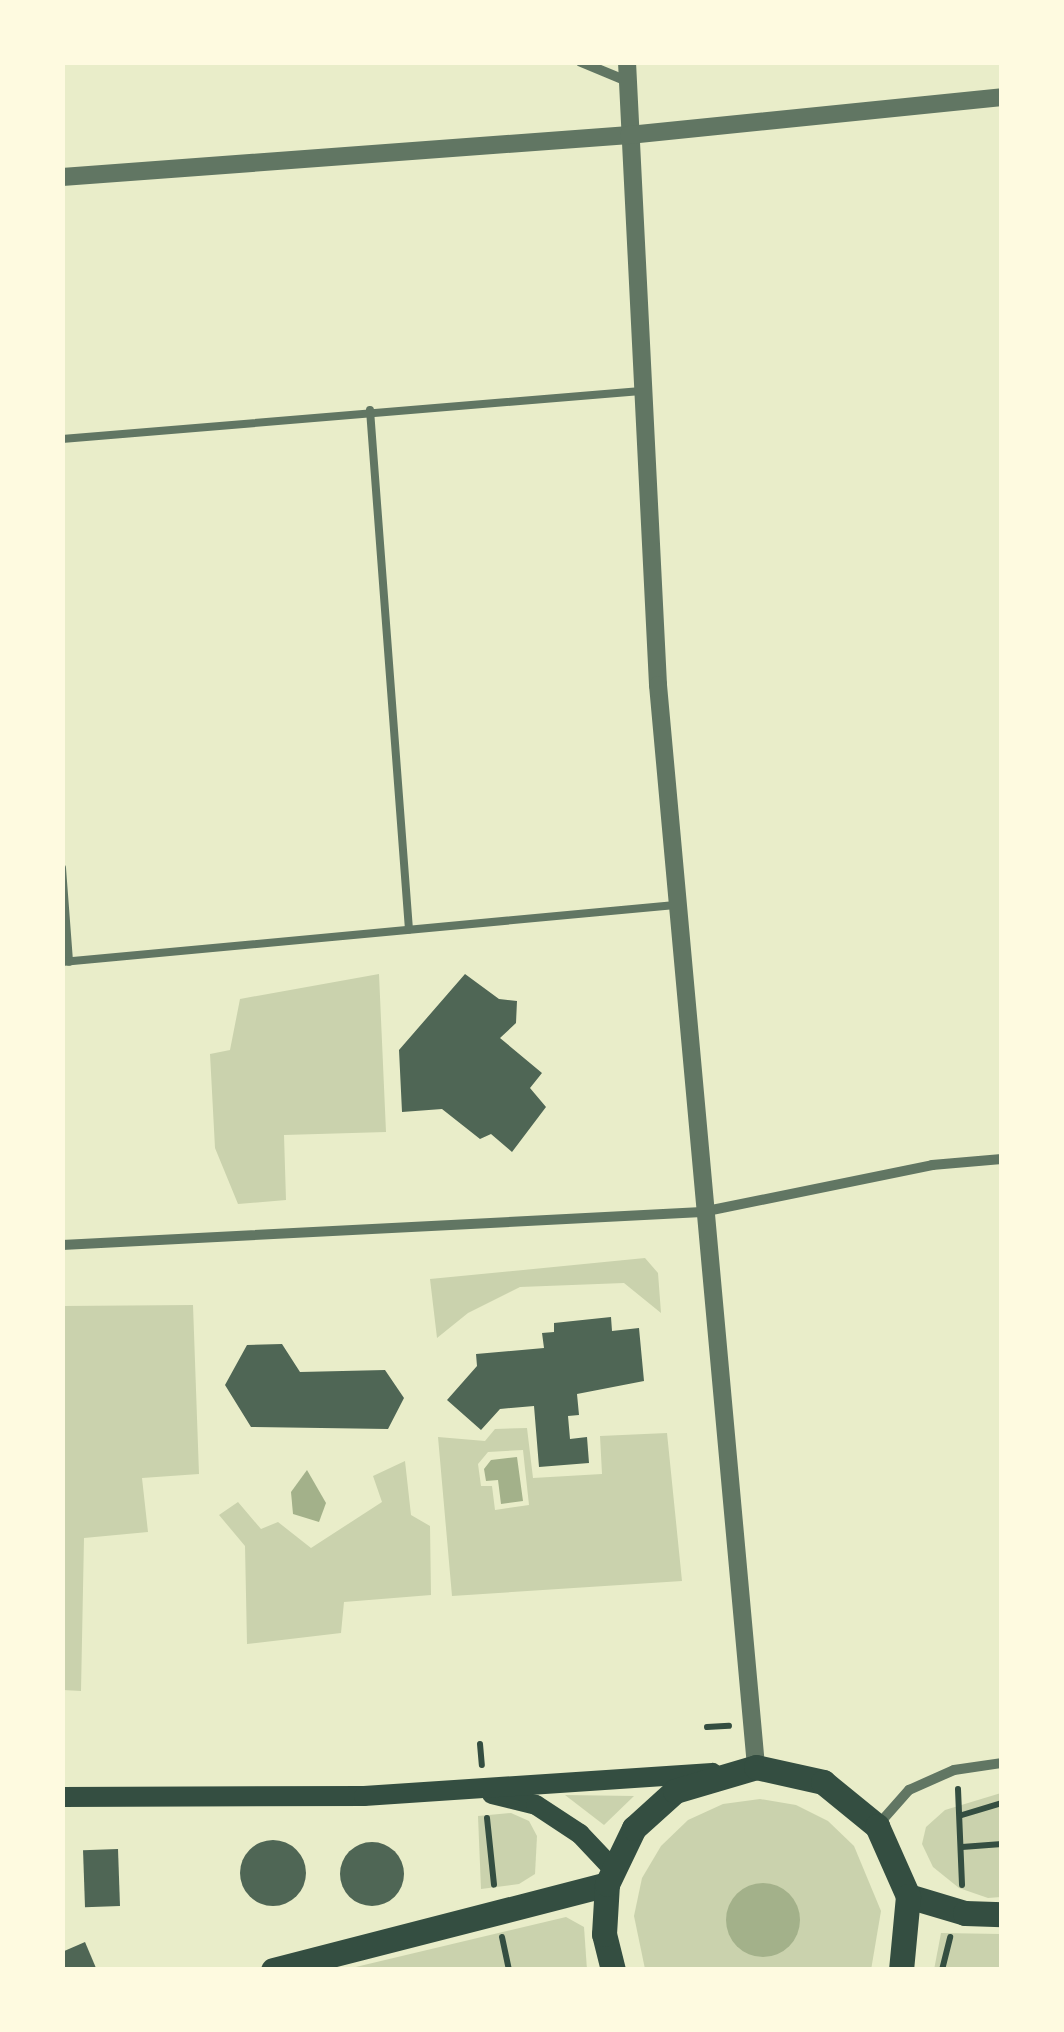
<!DOCTYPE html>
<style>
body{margin:0}
#map{position:relative;width:1064px;height:2032px;overflow:hidden;background:#e9edc9;font-family:"Roboto Condensed",sans-serif}
div>[style]{position:absolute}
[style*='--x']{left:calc(var(--x)*1px);top:calc(var(--y)*1px);width:calc(var(--w)*1px);rotate:calc(var(--a)*1deg)}
.green>*{inset:0;background:#cad2ad}
.water>*{inset:0;background:#a3b18a}
.round{border-radius:50%}
.building>*{inset:0;background:#4f6655;transform-origin:0 0}
.path>*{height:6px;margin:-3px;padding:0 3px;transform-origin:3px;border-radius:3px;background:#344e41}
.service>*{height:8px;margin:-4px;padding:0 4px;transform-origin:4px;border-radius:4px;background:#617663}
.minor>*{height:10px;margin:-5px;padding:0 5px;transform-origin:5px;border-radius:5px;background:#617663}
.tertiary>*{height:18px;margin:-9px;padding:0 9px;transform-origin:9px;border-radius:9px;background:#617663}
.secondary>*{height:20px;margin:-10px;padding:0 10px;transform-origin:10px;border-radius:10px;background:#344e41}
.primary>*{height:25px;margin:-12.5px;padding:0 12.5px;transform-origin:12.5px;border-radius:12.5px;background:#344e41}
span{translate:-50% -50%;white-space:nowrap;text-align:center;line-height:1.15;-webkit-text-stroke:10px #fefae0;paint-order:stroke}
.frame{position:absolute;inset:0;border:65px solid #fefae0;pointer-events:none}
</style>
<div id="map">
<div class="green">
<i style="clip-path:polygon(379px 974px,386px 1132px,284px 1135px,286px 1200px,238px 1204px,215px 1148px,210px 1054px,230px 1050px,240px 999px)"></i>
<i style="clip-path:polygon(645px 1258px,658px 1273px,661px 1313px,624px 1283px,520px 1287px,468px 1313px,437px 1338px,430px 1279px)"></i>
<i style="clip-path:polygon(193px 1305px,199px 1474px,142px 1478px,148px 1532px,84px 1538px,81px 1691px,63px 1690px,63px 1306px)"></i>
<i style="clip-path:polygon(evenodd,527px 1428px,533px 1478px,602px 1474px,600px 1436px,667px 1433px,682px 1581px,452px 1596px,438px 1437px,485px 1441px,495px 1429px,527px 1428px,523px 1450px,529px 1505px,495px 1510px,492px 1486px,481px 1486px,478px 1464px,488px 1452px,523px 1450px)"></i>
<i style="clip-path:polygon(405px 1461px,411px 1515px,430px 1526px,431px 1595px,344px 1602px,341px 1633px,247px 1644px,245px 1546px,219px 1515px,238px 1502px,261px 1529px,278px 1522px,311px 1548px,382px 1502px,373px 1476px)"></i>
<i style="clip-path:polygon(1001px 1793px,1001px 1897px,988px 1898px,959px 1888px,933px 1867px,922px 1844px,926px 1827px,945px 1810px)"></i>
<i style="clip-path:polygon(565px 1795px,634px 1796px,604px 1825px)"></i>
<i style="clip-path:polygon(760px 1799px,796px 1805px,828px 1821px,854px 1846px,881px 1911px,871px 1970px,645px 1969px,634px 1916px,642px 1878px,661px 1846px,688px 1820px,723px 1804px)"></i>
<i style="clip-path:polygon(511px 1813px,529px 1821px,537px 1836px,535px 1874px,519px 1884px,481px 1889px,478px 1816px)"></i>
<i style="clip-path:polygon(566px 1917px,584px 1927px,587px 1970px,343px 1970px)"></i>
<i style="clip-path:polygon(941px 1933px,1001px 1934px,1001px 1969px,934px 1970px)"></i>
</div>
<div class="water">
<i style="clip-path:polygon(517px 1457px,523px 1501px,501px 1504px,498px 1480px,486px 1481px,484px 1469px,491px 1460px)"></i>
<i style="clip-path:polygon(307px 1470px,326px 1503px,319px 1522px,293px 1514px,291px 1492px)"></i>
<i class="round" style="left:726px;top:1883px;width:74px;height:74px"></i>
</div>
<div class="building">
<i style="clip-path:polygon(465px 974px,499px 999px,517px 1001px,516px 1023px,500px 1038px,542px 1073px,530px 1088px,546px 1107px,512px 1152px,491px 1134px,480px 1139px,442px 1109px,402px 1112px,399px 1050px)"></i>
<i style="clip-path:polygon(611px 1317px,612px 1331px,639px 1328px,644px 1381px,577px 1394px,579px 1415px,568px 1416px,570px 1439px,587px 1437px,589px 1463px,539px 1467px,534px 1406px,500px 1409px,481px 1430px,447px 1400px,477px 1366px,476px 1354px,544px 1348px,542px 1333px,554px 1332px,554px 1323px)"></i>
<i style="clip-path:polygon(282px 1344px,300px 1372px,385px 1370px,404px 1398px,388px 1429px,251px 1427px,225px 1385px,247px 1345px)"></i>
<i class="round" style="left:240px;top:1840px;width:66px;height:66px"></i>
<i class="round" style="left:340px;top:1842px;width:64px;height:64px"></i>
<i style="left:118px;top:1849px;width:57px;height:35px;rotate:88deg"></i>
<i style="clip-path:polygon(85px 1942px,96px 1968px,65px 1970px,62px 1952px)"></i>
</div>
<div class="path">
<i style="--x:707;--y:1727;--w:22;--a:-3"></i>
<i style="--x:480;--y:1744;--w:21;--a:85"></i>
<i style="--x:958;--y:1789;--w:96;--a:87.6"></i>
<i style="--x:962;--y:1815;--w:42;--a:-16.7"></i>
<i style="--x:487;--y:1818;--w:67;--a:84"></i>
<i style="--x:962;--y:1847;--w:40;--a:-4.3"></i>
<i style="--x:502;--y:1937;--w:34;--a:78"></i>
<i style="--x:942;--y:1970;--w:34;--a:-76"></i>
</div>
<div class="service">
<i style="--x:370;--y:410;--w:521;--a:85.71"></i>
<i style="--x:62;--y:439;--w:581;--a:-4.74"></i>
<i style="--x:62;--y:868;--w:94;--a:85.7"></i>
<i style="--x:62;--y:962;--w:616;--a:-5.31"></i>
</div>
<div class="minor">
<i style="--x:581;--y:62;--w:50;--a:22.4"></i>
<i style="--x:62;--y:1245;--w:641;--a:-2.95"></i>
<i style="--x:702;--y:1212;--w:235;--a:-11.5"></i>
<i style="--x:932;--y:1165;--w:70;--a:-4.9"></i>
<i style="--x:878;--y:1825;--w:47;--a:-48.5"></i>
<i style="--x:909;--y:1790;--w:49;--a:-24"></i>
<i style="--x:954;--y:1770;--w:49;--a:-8.3"></i>
</div>
<div class="tertiary">
<i style="--x:627;--y:62;--w:624;--a:87.15"></i>
<i style="--x:658;--y:685;--w:1086;--a:84.82"></i>
<i style="--x:62;--y:177;--w:569;--a:-4.24"></i>
<i style="--x:629;--y:135;--w:375;--a:-5.8"></i>
</div>
<div class="secondary">
<i style="--x:492;--y:1794;--w:45;--a:14"></i>
<i style="--x:536;--y:1805;--w:53;--a:33.4"></i>
<i style="--x:580;--y:1834;--w:47;--a:46.7"></i>
<i style="--x:62;--y:1797;--w:302;--a:-0.2"></i>
<i style="--x:364;--y:1796;--w:349;--a:-3.8"></i>
</div>
<div class="primary">
<i style="--x:908;--y:1896;--w:59;--a:16.6"></i>
<i style="--x:965;--y:1913;--w:37;--a:2"></i>
<i style="--x:273;--y:1970;--w:345;--a:-14.4"></i>
<i style="--x:613;--y:1970;--w:37;--a:-104"></i>
<i style="--x:604;--y:1934;--w:50;--a:-86.6"></i>
<i style="--x:607;--y:1884;--w:62;--a:-64.3"></i>
<i style="--x:634;--y:1828;--w:55;--a:-42.1"></i>
<i style="--x:675;--y:1791;--w:84;--a:-16.5"></i>
<i style="--x:756;--y:1767;--w:69;--a:12.6"></i>
<i style="--x:823;--y:1782;--w:70;--a:39.2"></i>
<i style="--x:877;--y:1826;--w:77;--a:66.1"></i>
<i style="--x:908;--y:1896;--w:74;--a:95.4"></i>
</div>
<div class="frame"></div>
</div>
